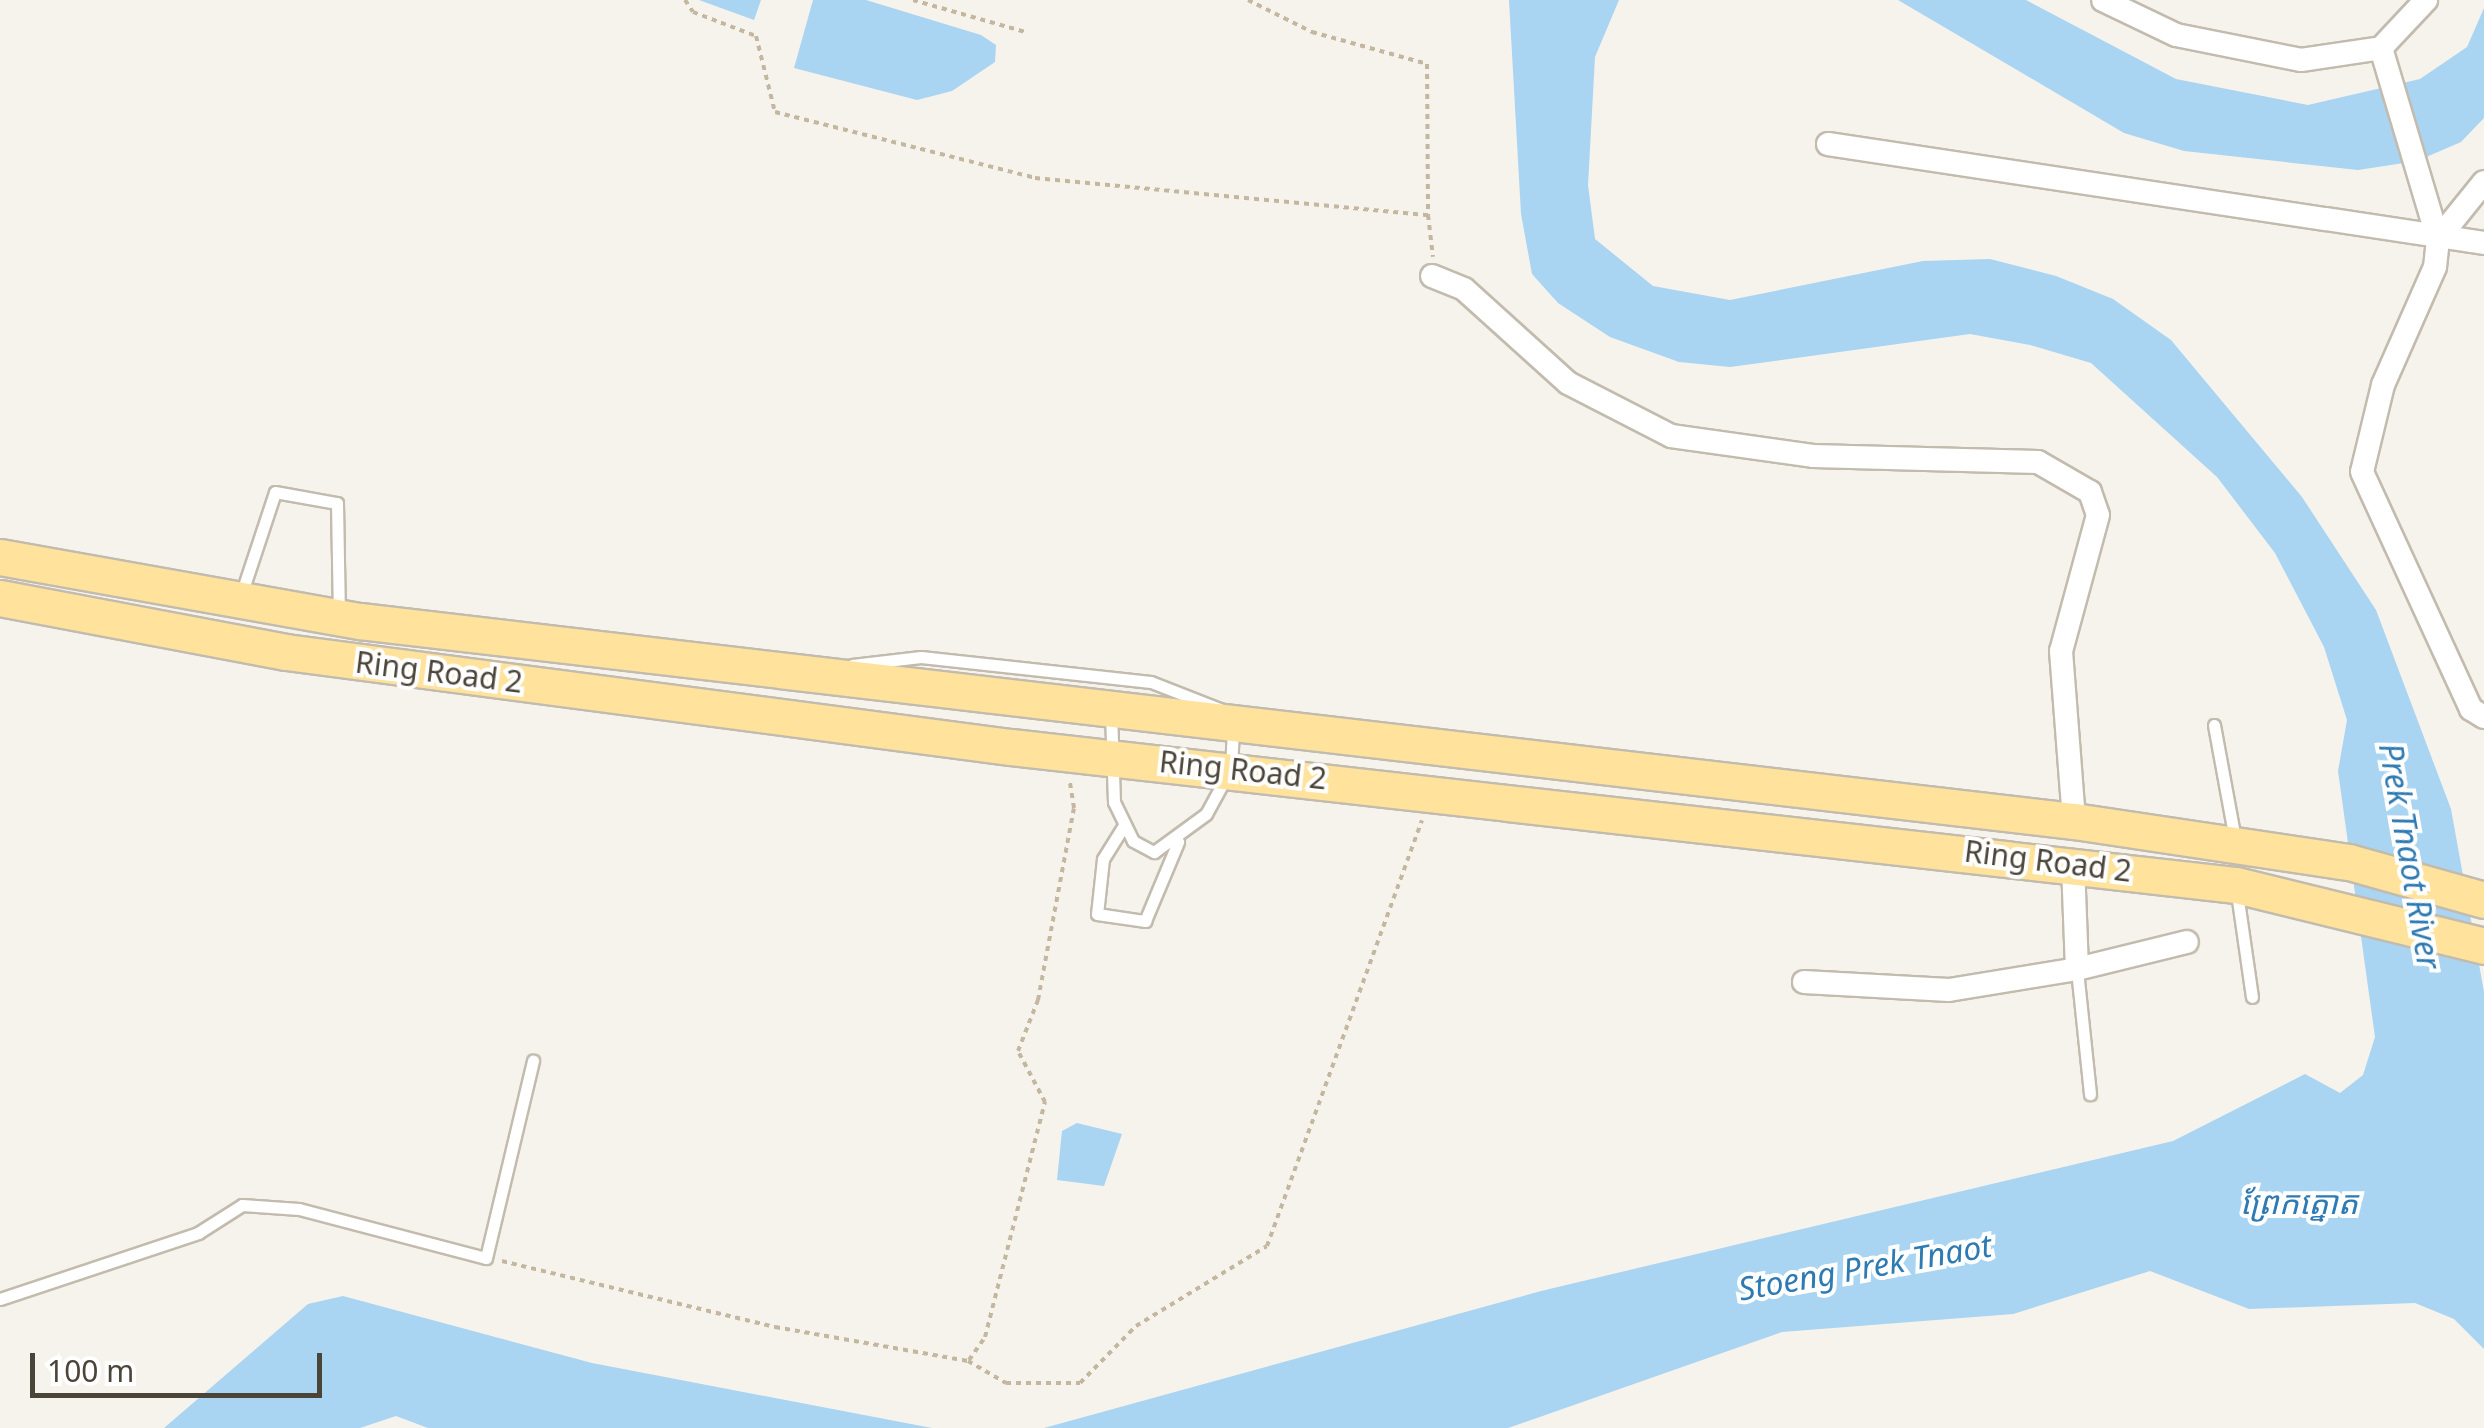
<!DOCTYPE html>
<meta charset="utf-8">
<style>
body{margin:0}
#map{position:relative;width:2484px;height:1428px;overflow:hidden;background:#f6f3ec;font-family:"Noto Sans","Noto Sans Khmer",sans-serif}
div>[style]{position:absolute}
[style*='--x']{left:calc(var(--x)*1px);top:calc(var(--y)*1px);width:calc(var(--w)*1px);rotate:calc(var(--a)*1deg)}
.water>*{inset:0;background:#a9d4f2}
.path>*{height:4px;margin-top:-2px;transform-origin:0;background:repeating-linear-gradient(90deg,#c4b79f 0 5px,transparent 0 10px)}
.roads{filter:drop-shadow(2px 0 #c2bbae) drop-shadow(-2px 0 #c2bbae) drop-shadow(0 2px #c2bbae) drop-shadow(0 -2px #c2bbae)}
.service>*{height:11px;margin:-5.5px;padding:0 5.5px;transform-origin:5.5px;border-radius:5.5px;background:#fff}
.minor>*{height:22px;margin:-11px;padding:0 11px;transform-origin:11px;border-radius:11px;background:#fff}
.primary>*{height:35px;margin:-17.5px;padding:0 17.5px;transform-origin:17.5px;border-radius:17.5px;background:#ffe39c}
span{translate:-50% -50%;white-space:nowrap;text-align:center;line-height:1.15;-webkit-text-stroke:8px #fff;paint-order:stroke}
.street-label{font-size:30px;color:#4b4439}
.water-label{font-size:32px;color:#2e7ab2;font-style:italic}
.scale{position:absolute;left:30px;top:1353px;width:292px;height:45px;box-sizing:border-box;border:5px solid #4b4439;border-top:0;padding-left:12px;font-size:30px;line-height:35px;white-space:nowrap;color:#4b4439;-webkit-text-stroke:8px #fff;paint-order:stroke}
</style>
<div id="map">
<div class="water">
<i style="clip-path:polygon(699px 0,761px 0,754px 20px)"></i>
<i style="clip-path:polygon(813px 0,866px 0,981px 35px,996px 45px,995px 62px,952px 91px,917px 100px,794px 68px)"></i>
<i style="clip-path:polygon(1509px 0,1619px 0,1595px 57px,1588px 185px,1595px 239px,1653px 286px,1730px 300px,1923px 261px,1990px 259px,2056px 276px,2113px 299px,2171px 340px,2302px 497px,2376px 610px,2451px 809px,2484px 992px,2484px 1349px,2454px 1319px,2415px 1303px,2249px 1309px,2150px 1271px,2013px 1314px,1782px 1332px,1508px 1428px,1044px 1428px,1541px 1291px,2173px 1141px,2305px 1074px,2340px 1093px,2363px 1075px,2375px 1037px,2338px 771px,2347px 720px,2324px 647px,2275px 553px,2217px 477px,2091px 363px,2030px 345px,1970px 334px,1730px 367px,1679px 362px,1610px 337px,1558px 303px,1532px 274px,1521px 214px)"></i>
<i style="clip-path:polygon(1898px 0,2026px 0,2176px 79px,2308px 105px,2420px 79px,2467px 47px,2484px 8px,2484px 118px,2461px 142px,2417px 161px,2358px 170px,2184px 151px,2124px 133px)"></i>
<i style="clip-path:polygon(1077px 1123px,1122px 1134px,1104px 1186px,1057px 1180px,1062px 1131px)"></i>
<i style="clip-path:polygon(343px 1296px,592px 1363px,932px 1428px,428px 1428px,396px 1416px,360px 1428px,164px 1428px,308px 1304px)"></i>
</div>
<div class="path">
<i style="--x:685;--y:0;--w:14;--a:56"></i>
<i style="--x:693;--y:12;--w:67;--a:20.9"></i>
<i style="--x:756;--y:36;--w:78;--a:76"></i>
<i style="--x:775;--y:112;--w:268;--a:14.2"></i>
<i style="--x:1035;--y:178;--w:395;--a:5.4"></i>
<i style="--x:1428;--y:215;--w:42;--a:83.2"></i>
<i style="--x:913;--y:0;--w:116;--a:15.9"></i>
<i style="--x:1248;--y:0;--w:72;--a:26.6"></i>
<i style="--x:1312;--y:32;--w:119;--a:15.5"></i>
<i style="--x:1427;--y:64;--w:151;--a:89.6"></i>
<i style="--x:502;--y:1261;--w:281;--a:13.6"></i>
<i style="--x:775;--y:1327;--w:196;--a:10"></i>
<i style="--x:968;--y:1361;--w:44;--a:30.1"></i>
<i style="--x:1006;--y:1383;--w:74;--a:0"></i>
<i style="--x:1080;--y:1383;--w:80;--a:-45.5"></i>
<i style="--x:1136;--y:1326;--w:153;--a:-31.4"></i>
<i style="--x:1267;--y:1246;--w:453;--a:-70"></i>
<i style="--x:969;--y:1360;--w:28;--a:-55"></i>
<i style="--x:985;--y:1337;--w:243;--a:-75.7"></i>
<i style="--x:1045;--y:1102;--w:58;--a:-117.9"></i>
<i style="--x:1018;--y:1051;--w:55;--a:-68.6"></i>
<i style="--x:1038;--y:1000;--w:195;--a:-79.4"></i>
<i style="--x:1074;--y:808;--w:26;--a:-99"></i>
</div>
<div class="roads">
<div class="service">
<i style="--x:241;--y:595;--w:108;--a:-71.7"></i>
<i style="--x:275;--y:492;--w:63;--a:10.1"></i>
<i style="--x:337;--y:503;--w:111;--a:89"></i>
<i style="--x:852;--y:665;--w:69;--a:-6.6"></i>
<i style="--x:921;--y:657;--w:231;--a:6.2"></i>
<i style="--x:1151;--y:682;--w:74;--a:21.4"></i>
<i style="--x:1111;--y:712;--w:90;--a:88.1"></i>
<i style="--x:1114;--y:802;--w:43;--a:64"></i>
<i style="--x:1133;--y:841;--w:24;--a:28"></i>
<i style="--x:1154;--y:852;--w:64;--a:-36.2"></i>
<i style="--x:1206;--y:814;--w:52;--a:-61.5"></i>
<i style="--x:1231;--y:768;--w:39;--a:-87"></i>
<i style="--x:2214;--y:725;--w:116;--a:79.6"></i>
<i style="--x:1123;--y:827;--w:38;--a:122"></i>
<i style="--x:1103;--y:859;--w:55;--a:96.2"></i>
<i style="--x:1097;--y:914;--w:49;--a:8.3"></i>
<i style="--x:1145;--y:921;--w:86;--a:-67.3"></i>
<i style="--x:2237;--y:893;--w:105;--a:81.8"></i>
<i style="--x:2077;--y:970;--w:125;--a:84"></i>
<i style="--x:0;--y:1299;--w:209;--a:-18.4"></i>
<i style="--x:198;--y:1233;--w:52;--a:-32.5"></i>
<i style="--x:242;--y:1205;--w:57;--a:4"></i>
<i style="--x:299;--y:1209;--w:193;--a:14.7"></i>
<i style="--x:486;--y:1258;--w:203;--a:-76.6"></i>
</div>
<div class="minor">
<i style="--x:2103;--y:0;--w:81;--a:25.6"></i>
<i style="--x:2176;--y:35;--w:127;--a:11.3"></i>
<i style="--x:2301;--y:60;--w:81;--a:-8.5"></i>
<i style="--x:2381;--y:48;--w:66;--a:-46.8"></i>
<i style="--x:2381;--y:48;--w:199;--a:73.4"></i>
<i style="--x:2438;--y:239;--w:28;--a:96"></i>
<i style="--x:2435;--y:267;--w:129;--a:113.8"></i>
<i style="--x:2383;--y:385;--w:89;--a:103.6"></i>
<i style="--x:2362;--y:472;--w:261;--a:65.3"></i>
<i style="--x:2471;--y:709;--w:15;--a:32"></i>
<i style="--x:1828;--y:144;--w:663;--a:8.58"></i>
<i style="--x:2438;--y:239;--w:73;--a:-51.1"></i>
<i style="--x:1432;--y:276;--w:35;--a:22"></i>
<i style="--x:1464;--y:289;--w:140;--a:42.1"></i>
<i style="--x:1568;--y:383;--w:116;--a:27.2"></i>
<i style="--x:1671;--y:436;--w:143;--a:8"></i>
<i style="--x:1813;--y:456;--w:225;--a:1.5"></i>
<i style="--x:2038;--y:462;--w:60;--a:30"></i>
<i style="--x:2090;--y:492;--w:24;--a:71"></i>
<i style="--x:2098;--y:515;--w:141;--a:105.2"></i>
<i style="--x:2061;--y:651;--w:170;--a:85.6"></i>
<i style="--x:2077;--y:969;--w:113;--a:-13.8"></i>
<i style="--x:1804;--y:982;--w:145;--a:3.2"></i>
<i style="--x:1949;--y:990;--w:130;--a:-9.3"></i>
<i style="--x:2077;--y:969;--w:106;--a:-92.2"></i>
</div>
<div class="primary">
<i style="--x:0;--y:557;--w:366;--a:10.1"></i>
<i style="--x:360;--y:621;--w:1726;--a:6.66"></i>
<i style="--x:2074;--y:821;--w:278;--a:8.5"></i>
<i style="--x:2349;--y:862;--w:140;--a:15.7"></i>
<i style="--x:0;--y:598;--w:291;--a:10.7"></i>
<i style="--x:286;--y:652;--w:731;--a:7.47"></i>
<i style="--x:1011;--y:747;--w:1233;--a:6.43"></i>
<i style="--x:2236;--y:885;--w:255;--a:13.8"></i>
</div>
</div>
<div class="street-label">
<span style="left:439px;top:672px;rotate:7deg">Ring Road 2</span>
<span style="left:1243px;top:770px;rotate:6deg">Ring Road 2</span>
<span style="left:2048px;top:861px;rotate:7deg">Ring Road 2</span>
</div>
<div class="water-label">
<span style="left:2410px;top:856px;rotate:80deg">Prek Tnaot River</span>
<span style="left:2299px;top:1202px">ព្រែកត្នោត</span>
<span style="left:1865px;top:1267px;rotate:-10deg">Stoeng Prek Tnaot</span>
</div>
<div class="scale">100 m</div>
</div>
